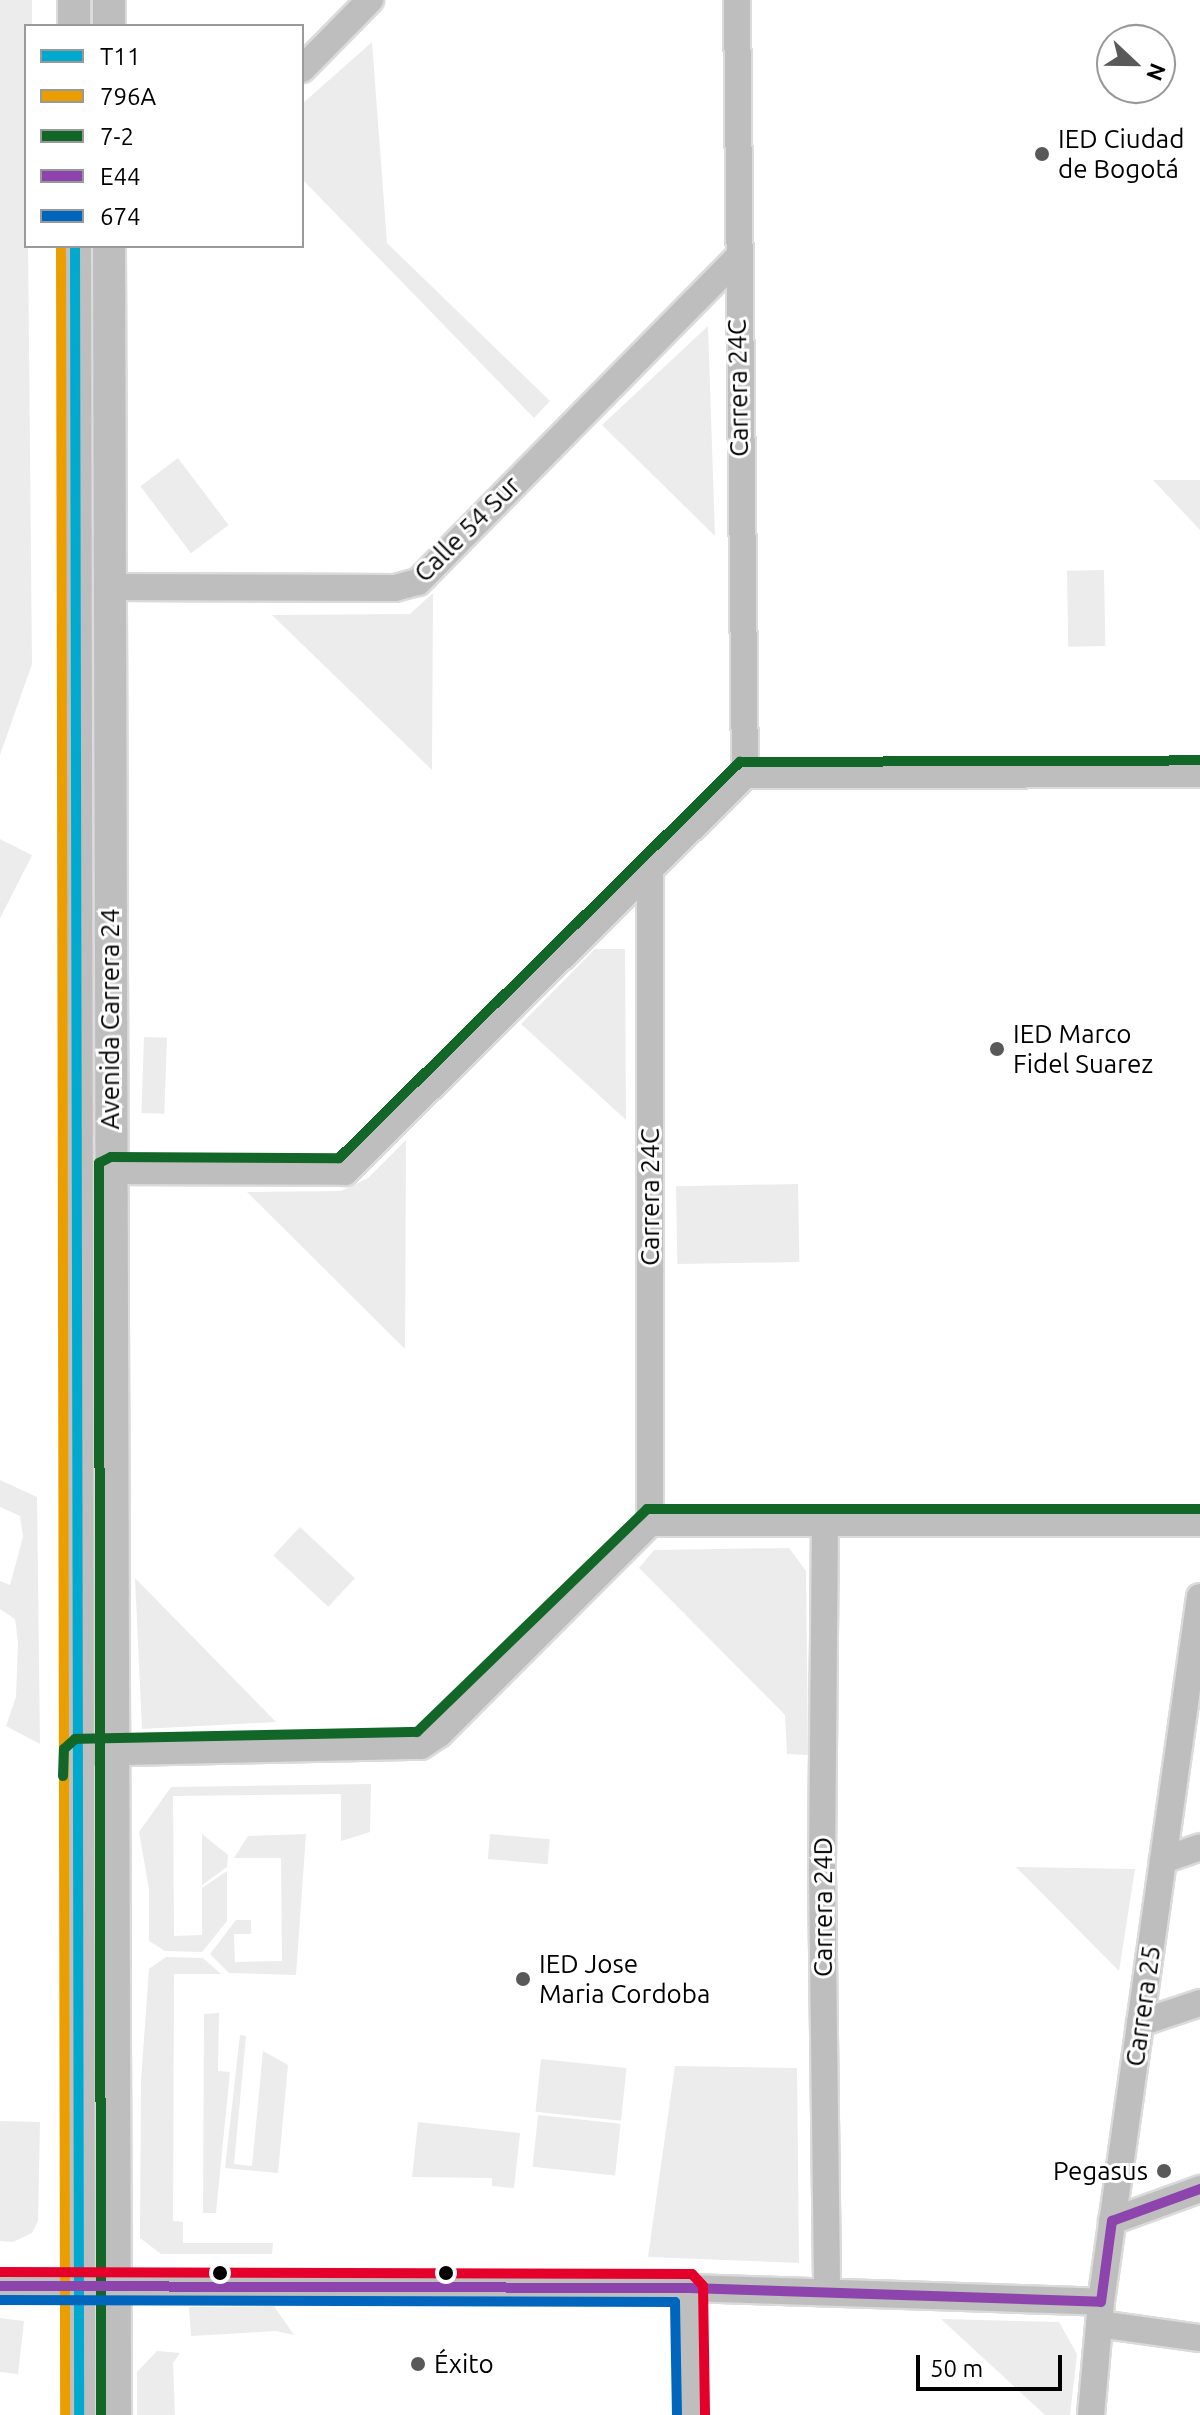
<!DOCTYPE html>
<meta charset="utf-8">
<style>
body{margin:0}
#map{position:relative;width:1200px;height:2415px;overflow:hidden;background:#fff;font-family:Ubuntu,sans-serif}
div>[style]{position:absolute}
[style*='--x']{left:calc(var(--x)*1px);top:calc(var(--y)*1px);width:calc(var(--w)*1px);rotate:calc(var(--a)*1deg)}
.green>*{inset:0;background:#ececec;transform-origin:0 0}
.roads{filter:drop-shadow(2px 0 #dbdbdb) drop-shadow(-2px 0 #dbdbdb) drop-shadow(0 2px #dbdbdb) drop-shadow(0 -2px #dbdbdb)}
.minor>*{height:26px;margin:-13px;padding:0 13px;transform-origin:13px;border-radius:13px;background:#bebebe}
.major>*{height:32px;margin:-16px;padding:0 16px;transform-origin:16px;border-radius:16px;background:#bebebe}
.bus-1>*{height:10px;margin:-5px;padding:0 5px;transform-origin:5px;border-radius:5px;background:#00a9ce}
.bus-2>*{height:10px;margin:-5px;padding:0 5px;transform-origin:5px;border-radius:5px;background:#eb9e00}
.bus-3>*{height:10px;margin:-5px;padding:0 5px;transform-origin:5px;border-radius:5px;background:#126628}
.bus-4>*{height:10px;margin:-5px;padding:0 5px;transform-origin:5px;border-radius:5px;background:#8e44ad}
.bus-5>*{height:10px;margin:-5px;padding:0 5px;transform-origin:5px;border-radius:5px;background:#0065bd}
.bus-6>*{height:10px;margin:-5px;padding:0 5px;transform-origin:5px;border-radius:5px;background:#e4002b}
.dots>*{width:22px;height:22px;translate:-50% -50%;box-sizing:border-box;border:4px solid #fff;border-radius:50%}
span{translate:-50% -50%;white-space:nowrap;text-align:center;line-height:1.15;-webkit-text-stroke:6px #fff;paint-order:stroke}
.poi-label{font-size:26px;color:#000}
.left{translate:0 -50%;text-align:left}
.right{translate:-100% -50%;text-align:right}
.street-label{font-size:26px;color:#000}
.legend{position:absolute;left:24px;top:24px;width:280px;height:224px;box-sizing:border-box;background:#fff;border:2px solid #999;margin:0;padding:10px 14px;list-style:none;font-size:24px;color:#000}
.legend li{display:flex;align-items:center;gap:16px;height:40px}
.legend b{width:40px;border:2px solid #999}
.north{position:absolute;left:1096px;top:24px;width:80px;height:80px;box-sizing:border-box;background:#fff;border:2px solid #999;border-radius:50%;rotate:112deg;font-size:22px;font-weight:700;line-height:32px;text-align:center;color:#000}
.north::after{content:'';display:block;margin:auto;width:28px;height:36px;background:#595959;clip-path:polygon(50% 0,100% 100%,50% 72%,0 100%)}
.scale{position:absolute;left:916px;top:2355px;width:146px;height:36px;box-sizing:border-box;border:4px solid #000;border-top:0;padding-left:10px;font-size:24px;line-height:28px;white-space:nowrap;color:#000;-webkit-text-stroke:6px #fff;paint-order:stroke}
</style>
<div id="map">
<div class="green">
<i style="clip-path:polygon(0 0,32px 0,32px 26px,26px 26px,32px 664px,0 755px)"></i>
<i style="clip-path:polygon(372px 42px,387px 243px,550px 401px,534px 418px,302px 179px,302px 104px)"></i>
<i style="clip-path:polygon(708px 326px,715px 536px,602px 425px)"></i>
<i style="left:178px;top:458px;width:84px;height:47px;rotate:53deg"></i>
<i style="clip-path:polygon(1153px 480px,1200px 480px,1200px 530px)"></i>
<i style="left:1104px;top:570px;width:76px;height:37px;rotate:89deg"></i>
<i style="clip-path:polygon(433px 593px,432px 770px,272px 615px,410px 614px)"></i>
<i style="left:0;top:839px;width:36px;height:610px;rotate:27deg"></i>
<i style="clip-path:polygon(595px 949px,625px 949px,626px 1120px,521px 1024px)"></i>
<i style="left:144px;top:1037px;width:23px;height:76px;rotate:2deg"></i>
<i style="clip-path:polygon(406px 1140px,405px 1349px,247px 1192px,341px 1191px,368px 1178px)"></i>
<i style="left:798px;top:1184px;width:78px;height:122px;rotate:89deg"></i>
<i style="clip-path:polygon(0 1480px,37px 1497px,40px 1744px,6px 1726px,16px 1697px,18px 1642px,15px 1619px,0 1609px,0 1581px,10px 1585px,23px 1537px,20px 1516px,0 1507px)"></i>
<i style="left:300px;top:1527px;width:75px;height:39px;rotate:43deg"></i>
<i style="clip-path:polygon(789px 1548px,806px 1571px,808px 1755px,787px 1754px,785px 1715px,639px 1568px,654px 1550px)"></i>
<i style="clip-path:polygon(135px 1578px,276px 1722px,142px 1729px)"></i>
<i style="clip-path:polygon(371px 1784px,370px 1832px,341px 1841px,341px 1794px,173px 1796px,174px 1936px,202px 1935px,202px 1888px,227px 1871px,227px 1921px,202px 1952px,165px 1951px,149px 1941px,149px 1889px,139px 1832px,171px 1787px)"></i>
<i style="left:105px;top:1797px;width:317px;height:17px;rotate:90deg"></i>
<i style="clip-path:polygon(202px 1834px,228px 1855px,227px 1867px,202px 1885px)"></i>
<i style="clip-path:polygon(306px 1834px,296px 1975px,229px 1973px,210px 1954px,236px 1920px,251px 1920px,251px 1934px,234px 1934px,235px 1962px,282px 1961px,281px 1858px,234px 1858px,248px 1836px)"></i>
<i style="left:490px;top:1834px;width:60px;height:25px;rotate:5deg"></i>
<i style="clip-path:polygon(1016px 1867px,1135px 1869px,1119px 1971px)"></i>
<i style="clip-path:polygon(166px 1957px,203px 1958px,221px 1974px,174px 1974px,173px 2221px,183px 2222px,183px 2243px,273px 2243px,272px 2254px,161px 2254px,140px 2238px,141px 2080px,149px 1969px)"></i>
<i style="clip-path:polygon(219px 2013px,218px 2071px,230px 2072px,216px 2213px,203px 2213px,204px 2014px)"></i>
<i style="clip-path:polygon(240px 2035px,246px 2036px,234px 2164px,252px 2166px,263px 2051px,288px 2065px,278px 2173px,225px 2168px)"></i>
<i style="left:541px;top:2059px;width:86px;height:53px;rotate:6deg"></i>
<i style="clip-path:polygon(675px 2066px,797px 2068px,799px 2263px,648px 2257px)"></i>
<i style="left:538px;top:2115px;width:83px;height:52px;rotate:6deg"></i>
<i style="clip-path:polygon(0 2121px,40px 2122px,38px 2221px,32px 2233px,13px 2242px,0 2241px)"></i>
<i style="clip-path:polygon(418px 2122px,520px 2133px,514px 2188px,492px 2186px,492px 2178px,412px 2177px)"></i>
<i style="clip-path:polygon(274px 2306px,294px 2335px,276px 2331px,191px 2336px,189px 2307px)"></i>
<i style="clip-path:polygon(0 2318px,24px 2321px,18px 2374px,0 2372px)"></i>
<i style="clip-path:polygon(941px 2319px,1059px 2322px,1077px 2354px,1070px 2415px,1045px 2415px)"></i>
<i style="clip-path:polygon(157px 2351px,180px 2353px,173px 2363px,175px 2415px,137px 2415px,137px 2372px)"></i>
</div>
<div class="roads">
<div class="minor">
<i style="--x:737;--y:0;--w:775;--a:89.41"></i>
<i style="--x:302;--y:69;--w:97;--a:-45.4"></i>
<i style="--x:110;--y:587;--w:285;--a:0.2"></i>
<i style="--x:395;--y:588;--w:24;--a:-15"></i>
<i style="--x:418;--y:582;--w:454;--a:-45.4"></i>
<i style="--x:111;--y:1171;--w:234;--a:0.2"></i>
<i style="--x:345;--y:1172;--w:564;--a:-44.78"></i>
<i style="--x:745;--y:775;--w:455;--a:-0.1"></i>
<i style="--x:825;--y:1522;--w:349;--a:90.5"></i>
<i style="--x:822;--y:1871;--w:421;--a:89.3"></i>
<i style="--x:650;--y:1523;--w:652;--a:-90"></i>
<i style="--x:77;--y:1753;--w:344;--a:-1.2"></i>
<i style="--x:421;--y:1746;--w:22;--a:-34"></i>
<i style="--x:439;--y:1734;--w:298;--a:-45"></i>
<i style="--x:650;--y:1523;--w:550;--a:0"></i>
<i style="--x:1163;--y:1860;--w:39;--a:-19"></i>
<i style="--x:1140;--y:2023;--w:63;--a:-18.4"></i>
<i style="--x:1112;--y:2221;--w:94;--a:-20"></i>
<i style="--x:0;--y:2286;--w:689;--a:0.17"></i>
<i style="--x:689;--y:2288;--w:412;--a:1.9"></i>
<i style="--x:689;--y:2288;--w:127;--a:89.1"></i>
<i style="--x:1099;--y:2324;--w:102;--a:7.9"></i>
<i style="--x:1091;--y:2415;--w:113;--a:-84.9"></i>
<i style="--x:1101;--y:2302;--w:712;--a:-82.01"></i>
</div>
<div class="major">
<i style="--x:74;--y:0;--w:26;--a:90"></i>
<i style="--x:109;--y:0;--w:26;--a:90"></i>
<i style="--x:75;--y:246;--w:2169;--a:89.89"></i>
<i style="--x:109;--y:246;--w:2169;--a:89.84"></i>
</div>
</div>
<div class="bus-1">
<i style="--x:75;--y:246;--w:2169;--a:89.89"></i>
</div>
<div class="bus-2">
<i style="--x:61;--y:246;--w:2169;--a:89.89"></i>
</div>
<div class="bus-3">
<i style="--x:63;--y:1776;--w:27;--a:-88"></i>
<i style="--x:64;--y:1749;--w:15;--a:-42"></i>
<i style="--x:75;--y:1739;--w:342;--a:-1.2"></i>
<i style="--x:417;--y:1732;--w:320;--a:-44.1"></i>
<i style="--x:647;--y:1509;--w:553;--a:0"></i>
<i style="--x:101;--y:2415;--w:1252;--a:-90.09"></i>
<i style="--x:99;--y:1163;--w:13;--a:-27"></i>
<i style="--x:111;--y:1157;--w:228;--a:0.3"></i>
<i style="--x:339;--y:1158;--w:564;--a:-44.64"></i>
<i style="--x:740;--y:762;--w:460;--a:-0.2"></i>
</div>
<div class="bus-4">
<i style="--x:0;--y:2286;--w:689;--a:0.17"></i>
<i style="--x:689;--y:2288;--w:412;--a:1.9"></i>
<i style="--x:1101;--y:2302;--w:82;--a:-82.3"></i>
<i style="--x:1112;--y:2221;--w:94;--a:-20"></i>
</div>
<div class="bus-5">
<i style="--x:0;--y:2300;--w:675;--a:0.17"></i>
<i style="--x:675;--y:2302;--w:113;--a:89"></i>
</div>
<div class="bus-6">
<i style="--x:0;--y:2272;--w:692;--a:0.17"></i>
<i style="--x:692;--y:2274;--w:16;--a:47"></i>
<i style="--x:703;--y:2286;--w:129;--a:89.1"></i>
</div>
<div class="dots">
<i style="left:1042px;top:154px;background:#595959"></i>
<i style="left:997px;top:1049px;background:#595959"></i>
<i style="left:523px;top:1979px;background:#595959"></i>
<i style="left:1164px;top:2171px;background:#595959"></i>
<i style="left:220px;top:2273px;background:#000"></i>
<i style="left:446px;top:2273px;background:#000"></i>
<i style="left:418px;top:2364px;background:#595959"></i>
</div>
<div class="poi-label">
<span class="left" style="left:1058px;top:154px">IED Ciudad<br>de Bogotá</span>
<span class="left" style="left:1013px;top:1049px">IED Marco<br>Fidel Suarez</span>
<span class="left" style="left:539px;top:1979px">IED Jose<br>Maria Cordoba</span>
<span class="right" style="left:1148px;top:2171px">Pegasus</span>
<span class="left" style="left:434px;top:2364px">Éxito</span>
</div>
<div class="street-label">
<span style="left:738px;top:388px;rotate:-91deg">Carrera 24C</span>
<span style="left:467px;top:529px;rotate:-45deg">Calle 54 Sur</span>
<span style="left:110px;top:1019px;rotate:-90deg">Avenida Carrera 24</span>
<span style="left:650px;top:1197px;rotate:-90deg">Carrera 24C</span>
<span style="left:823px;top:1907px;rotate:-90deg">Carrera 24D</span>
<span style="left:1143px;top:2006px;rotate:-82deg">Carrera 25</span>
</div>
<ul class="legend">
<li><b style="height:10px;background:#00a9ce"></b>T11</li>
<li><b style="height:10px;background:#eb9e00"></b>796A</li>
<li><b style="height:10px;background:#126628"></b>7-2</li>
<li><b style="height:10px;background:#8e44ad"></b>E44</li>
<li><b style="height:10px;background:#0065bd"></b>674</li>
</ul>
<div class="north">N</div>
<div class="scale">50 m</div>
</div>
